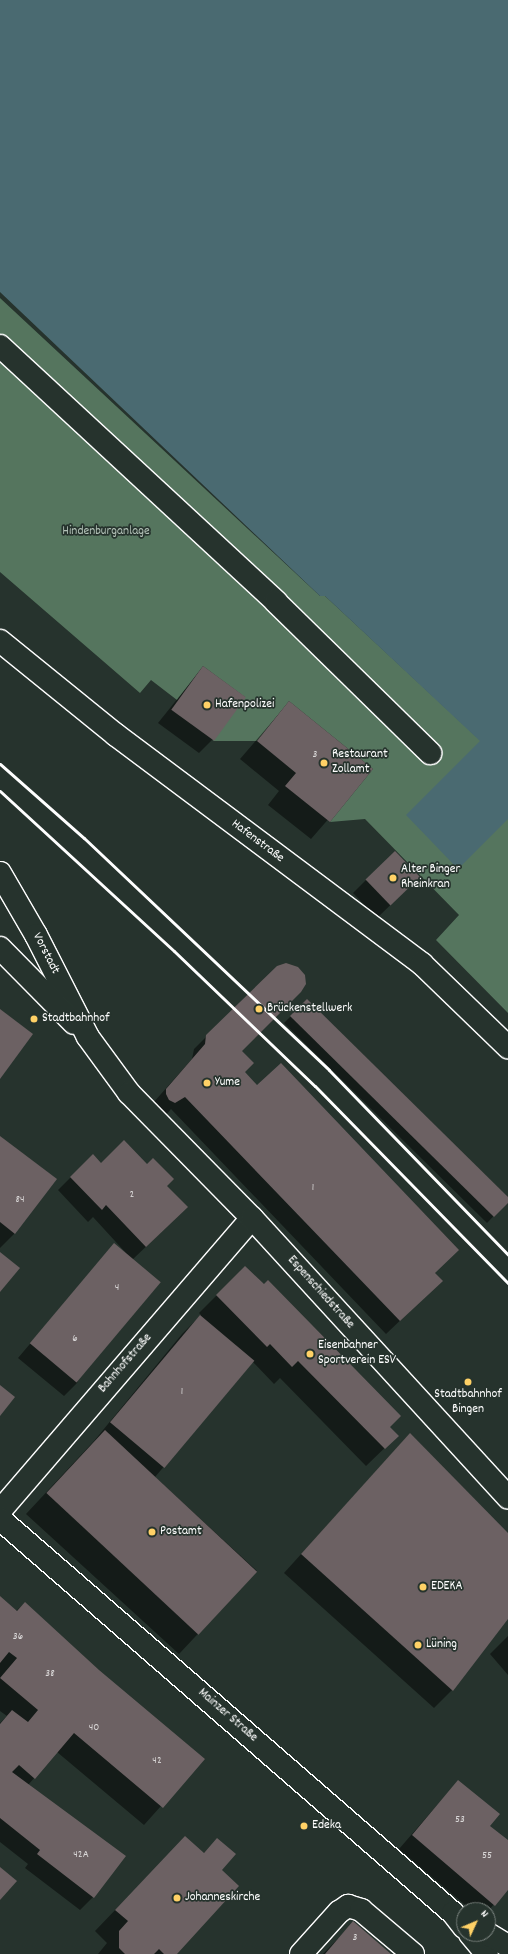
<!DOCTYPE html>
<meta charset="utf-8">
<style>
body{margin:0}
#map{position:relative;width:508px;height:1954px;overflow:hidden;background:#26332d;font-family:Dekko,sans-serif}
div>[style]{position:absolute}
[style*='--x']{left:calc(var(--x)*1px);top:calc(var(--y)*1px);width:calc(var(--w)*1px);rotate:calc(var(--a)*1deg)}
.green>*{inset:0;background:#55755e}
.water>*{inset:0;background:#4a6a71}
.shadow>*{inset:0;background:#0007}
.building>*{inset:0;background:#6c6163;transform-origin:0 0}
.roads{filter:drop-shadow(1px 0 #fff) drop-shadow(-1px 0 #fff) drop-shadow(0 1px #fff) drop-shadow(0 -1px #fff)}
.street>*{height:22px;margin:-11px;padding:0 11px;transform-origin:11px;border-radius:11px;background:#26332d}
.secondary>*{height:22px;margin:-11px;padding:0 11px;transform-origin:11px;border-radius:11px;background:#26332d}
.rail>*{height:3px;margin:-1.5px;padding:0 1.5px;transform-origin:1.5px;border-radius:1.5px;background:#fff}
.dots>*{width:11px;height:11px;translate:-50% -50%;box-sizing:border-box;border:2px solid #26332d;border-radius:50%}
span{translate:-50% -50%;white-space:nowrap;text-align:center;line-height:1.15;-webkit-text-stroke:3.5px #26332d;paint-order:stroke}
.number-label{font-size:11px;color:#dad8d8}
.number-label span{-webkit-text-stroke-width:0}
.park-label{font-size:13px;color:#b2c1b7}
.poi-label{font-size:13px;color:#fff}
.left{translate:0 -50%;text-align:left}
.street-label{font-size:13px;color:#fff}
.north{position:absolute;left:456px;top:1902px;width:40px;height:40px;box-sizing:border-box;background:#26332d;border:1px solid #7d8581;border-radius:50%;rotate:46deg;font-size:11px;font-weight:700;line-height:16px;text-align:center;color:#fff}
.north::after{content:'';display:block;margin:auto;width:14px;height:18px;background:#ffd166;clip-path:polygon(50% 0,100% 100%,50% 72%,0 100%)}
</style>
<div id="map">
<div class="green">
<i style="clip-path:polygon(0 298px,320px 596px,325px 596px,508px 766px,508px 1013px,436px 940px,459px 915px,365px 819px,330px 822px,373px 769px,289px 701px,257px 741px,213px 741px,245px 697px,203px 666px,177px 700px,151px 680px,140px 693px,0 572px)"></i>
</div>
<div class="water">
<i style="clip-path:polygon(0 0,508px 0,508px 819px,458px 869px,406px 815px,480px 741px,325px 596px,320px 596px,0 292px)"></i>
</div>
<div class="shadow">
<i style="clip-path:polygon(203px 667px,212px 740px,199px 753px,158px 723px)"></i>
<i style="clip-path:polygon(289px 702px,372px 769px,311px 839px,268px 805px,279px 791px,240px 759px)"></i>
<i style="clip-path:polygon(366px 880px,406px 890px,377px 918px,353px 893px)"></i>
<i style="clip-path:polygon(307px 1000px,508px 1198px,508px 1201px,487px 1223px,284px 1023px)"></i>
<i style="clip-path:polygon(207px 1036px,241px 1051px,243px 1072px,434px 1273px,428px 1294px,386px 1334px,171px 1109px,166px 1115px,153px 1103px,192px 1059px,194px 1049px)"></i>
<i style="clip-path:polygon(0 1137px,15px 1233px,0 1248px)"></i>
<i style="clip-path:polygon(101px 1164px,166px 1186px,174px 1220px,132px 1260px,77px 1383px,64px 1396px,18px 1358px,114px 1245px,126px 1253px,93px 1217px,88px 1222px,58px 1190px,71px 1177px)"></i>
<i style="clip-path:polygon(245px 1267px,397px 1436px,366px 1466px,280px 1378px,274px 1384px,253px 1362px,155px 1477px,257px 1571px,179px 1654px,26px 1514px,94px 1441px,182px 1334px,201px 1315px,199px 1313px)"></i>
<i style="clip-path:polygon(410px 1434px,508px 1535px,508px 1618px,452px 1690px,434px 1708px,284px 1573px)"></i>
<i style="clip-path:polygon(0 1597px,16px 1611px,25px 1603px,99px 1671px,203px 1759px,144px 1825px,57px 1752px,28px 1785px,93px 1897px,80px 1910px,25px 1868px,28px 1864px,0 1842px,0 1723px,7px 1716px,0 1711px)"></i>
<i style="clip-path:polygon(508px 1636px,508px 1675px,490px 1654px)"></i>
<i style="clip-path:polygon(458px 1781px,489px 1826px,508px 1842px,508px 1888px,488px 1911px,471px 1910px,399px 1849px)"></i>
<i style="clip-path:polygon(217px 1839px,221px 1870px,176px 1954px,98px 1954px,107px 1943px,95px 1931px,165px 1858px,203px 1854px)"></i>
<i style="clip-path:polygon(353px 1923px,389px 1954px,323px 1954px)"></i>
</div>
<div class="building">
<i style="left:203px;top:666px;width:53px;height:54px;rotate:36deg"></i>
<i style="clip-path:polygon(289px 701px,373px 769px,330px 822px,285px 786px,296px 773px,257px 741px)"></i>
<i style="left:395px;top:851px;width:36px;height:41px;rotate:46deg"></i>
<i style="clip-path:polygon(286px 963px,298px 967px,305px 975px,306px 984px,301px 992px,242px 1051px,254px 1063px,245px 1072px,257px 1085px,281px 1063px,459px 1250px,435px 1273px,443px 1281px,400px 1321px,185px 1097px,175px 1103px,169px 1100px,166px 1094px,166px 1089px,205px 1044px,206px 1035px,277px 966px)"></i>
<i style="clip-path:polygon(307px 999px,508px 1197px,508px 1203px,494px 1217px,290px 1016px)"></i>
<i style="clip-path:polygon(0 1009px,33px 1034px,0 1079px)"></i>
<i style="clip-path:polygon(0 1136px,57px 1179px,15px 1234px,0 1222px)"></i>
<i style="clip-path:polygon(124px 1140px,147px 1164px,153px 1158px,174px 1179px,167px 1186px,188px 1207px,146px 1247px,106px 1205px,102px 1210px,70px 1177px,93px 1154px,101px 1163px)"></i>
<i style="left:114px;top:1243px;width:61px;height:131px;rotate:40deg"></i>
<i style="clip-path:polygon(0 1252px,20px 1268px,0 1292px)"></i>
<i style="clip-path:polygon(245px 1266px,264px 1284px,268px 1280px,401px 1416px,390px 1427px,399px 1436px,385px 1449px,298px 1361px,292px 1367px,270px 1344px,267px 1347px,216px 1295px)"></i>
<i style="left:200px;top:1315px;width:71px;height:140px;rotate:40deg"></i>
<i style="clip-path:polygon(0 1385px,15px 1397px,0 1416px)"></i>
<i style="left:105px;top:1430px;width:208px;height:86px;rotate:43deg"></i>
<i style="clip-path:polygon(410px 1433px,508px 1533px,508px 1619px,453px 1691px,301px 1554px)"></i>
<i style="clip-path:polygon(0 1596px,17px 1611px,25px 1602px,99px 1670px,205px 1759px,163px 1808px,74px 1733px,35px 1779px,19px 1765px,12px 1772px,126px 1856px,94px 1898px,37px 1854px,40px 1850px,0 1818px,0 1724px,12px 1710px,28px 1722px,38px 1710px,0 1678px,17px 1658px,9px 1652px,0 1663px)"></i>
<i style="clip-path:polygon(458px 1780px,500px 1814px,490px 1826px,508px 1840px,508px 1890px,495px 1906px,412px 1835px)"></i>
<i style="clip-path:polygon(185px 1836px,204px 1853px,217px 1838px,236px 1854px,222px 1870px,239px 1886px,177px 1954px,164px 1954px,159px 1949px,154px 1954px,125px 1954px,119px 1948px,119px 1931px,128px 1921px,115px 1910px)"></i>
<i style="clip-path:polygon(0 1867px,17px 1881px,0 1900px)"></i>
<i style="clip-path:polygon(353px 1921px,391px 1954px,325px 1954px)"></i>
</div>
<div class="roads">
<div class="street">
<i style="--x:0;--y:346;--w:376;--a:42.8"></i>
<i style="--x:276;--y:602;--w:216;--a:44.4"></i>
<i style="--x:0;--y:641;--w:149;--a:39"></i>
<i style="--x:116;--y:735;--w:382;--a:36.8"></i>
<i style="--x:422;--y:964;--w:120;--a:44"></i>
<i style="--x:0;--y:1511;--w:386;--a:-49.3"></i>
<i style="--x:0;--y:1519;--w:600;--a:41.02"></i>
<i style="--x:453;--y:1913;--w:18;--a:52"></i>
<i style="--x:470;--y:1934;--w:26;--a:50"></i>
<i style="--x:488;--y:1934;--w:23;--a:31"></i>
<i style="--x:301;--y:1954;--w:57;--a:-47.9"></i>
<i style="--x:339;--y:1912;--w:11;--a:-34"></i>
<i style="--x:348;--y:1906;--w:14;--a:17"></i>
<i style="--x:361;--y:1910;--w:68;--a:40.2"></i>
</div>
<div class="secondary">
<i style="--x:0;--y:873;--w:72;--a:59.9"></i>
<i style="--x:36;--y:935;--w:114;--a:63"></i>
<i style="--x:88;--y:1037;--w:69;--a:53.8"></i>
<i style="--x:129;--y:1093;--w:175;--a:45.5"></i>
<i style="--x:252;--y:1218;--w:379;--a:47.5"></i>
<i style="--x:0;--y:948;--w:105;--a:45.4"></i>
</div>
</div>
<div class="rail">
<i style="--x:0;--y:764;--w:112;--a:41.4"></i>
<i style="--x:84;--y:838;--w:337;--a:43.4"></i>
<i style="--x:329;--y:1070;--w:257;--a:45.9"></i>
<i style="--x:0;--y:791;--w:236;--a:42.6"></i>
<i style="--x:174;--y:951;--w:195;--a:43.8"></i>
<i style="--x:315;--y:1086;--w:276;--a:45.6"></i>
</div>
<div class="dots">
<i style="left:207px;top:705px;background:#ffd166"></i>
<i style="left:324px;top:763px;background:#ffd166"></i>
<i style="left:393px;top:878px;background:#ffd166"></i>
<i style="left:259px;top:1009px;background:#ffd166"></i>
<i style="left:34px;top:1019px;background:#ffd166"></i>
<i style="left:207px;top:1083px;background:#ffd166"></i>
<i style="left:310px;top:1354px;background:#ffd166"></i>
<i style="left:468px;top:1382px;background:#ffd166"></i>
<i style="left:152px;top:1532px;background:#ffd166"></i>
<i style="left:423px;top:1587px;background:#ffd166"></i>
<i style="left:418px;top:1645px;background:#ffd166"></i>
<i style="left:304px;top:1826px;background:#ffd166"></i>
<i style="left:177px;top:1898px;background:#ffd166"></i>
</div>
<div class="number-label">
<span style="left:315px;top:755px">3</span>
<span style="left:313px;top:1188px">1</span>
<span style="left:132px;top:1195px">2</span>
<span style="left:20px;top:1200px">84</span>
<span style="left:117px;top:1288px">4</span>
<span style="left:75px;top:1339px">6</span>
<span style="left:182px;top:1392px">1</span>
<span style="left:18px;top:1637px">36</span>
<span style="left:50px;top:1674px">38</span>
<span style="left:94px;top:1728px">40</span>
<span style="left:157px;top:1761px">42</span>
<span style="left:460px;top:1820px">53</span>
<span style="left:81px;top:1855px">42A</span>
<span style="left:487px;top:1856px">55</span>
<span style="left:355px;top:1938px">3</span>
</div>
<div class="park-label">
<span style="left:106px;top:532px">Hindenburganlage</span>
</div>
<div class="poi-label">
<span class="left" style="left:215px;top:705px">Hafenpolizei</span>
<span class="left" style="left:332px;top:763px">Restaurant<br>Zollamt</span>
<span class="left" style="left:401px;top:878px">Alter Binger<br>Rheinkran</span>
<span class="left" style="left:267px;top:1009px">Brückenstellwerk</span>
<span class="left" style="left:42px;top:1019px">Stadtbahnhof</span>
<span class="left" style="left:215px;top:1083px">Yume</span>
<span class="left" style="left:318px;top:1354px">Eisenbahner<br>Sportverein ESV</span>
<span style="left:468px;top:1403px">Stadtbahnhof<br>Bingen</span>
<span class="left" style="left:160px;top:1532px">Postamt</span>
<span class="left" style="left:431px;top:1587px">EDEKA</span>
<span class="left" style="left:426px;top:1645px">Lüning</span>
<span class="left" style="left:312px;top:1826px">Edeka</span>
<span class="left" style="left:185px;top:1898px">Johanneskirche</span>
</div>
<div class="street-label">
<span style="left:257px;top:842px;rotate:37deg">Hafenstraße</span>
<span style="left:45px;top:954px;rotate:63deg">Vorstadt</span>
<span style="left:320px;top:1293px;rotate:48deg">Espenschiedstraße</span>
<span style="left:126px;top:1364px;rotate:-49deg">Bahnhofstraße</span>
<span style="left:227px;top:1716px;rotate:41deg">Mainzer Straße</span>
</div>
<div class="north">N</div>
</div>
